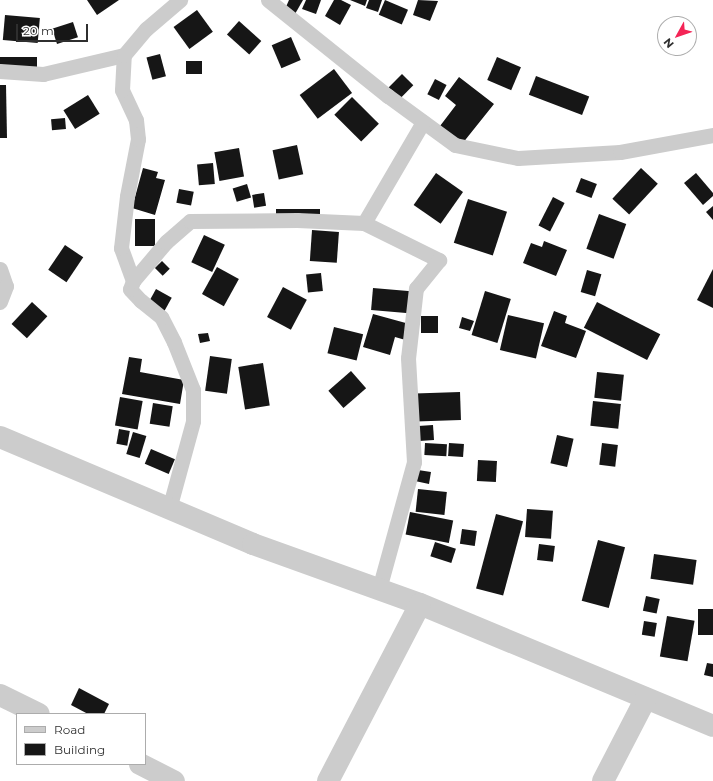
<!DOCTYPE html>
<style>
body{margin:0}
#map{position:relative;width:713px;height:781px;overflow:hidden;background:#fff;font-family:Montserrat,sans-serif}
div>[style]{position:absolute}
[style*='--x']{left:calc(var(--x)*1px);top:calc(var(--y)*1px);width:calc(var(--w)*1px);rotate:calc(var(--a)*1deg)}
.building>*{inset:0;background:#161616;transform-origin:0 0}
.service>*{height:15px;margin:-7.5px;padding:0 7.5px;transform-origin:7.5px;border-radius:7.5px;background:#ccc}
.minor>*{height:22px;margin:-11px;padding:0 11px;transform-origin:11px;border-radius:11px;background:#ccc}
span{translate:-50% -50%;white-space:nowrap;text-align:center;line-height:1.15;-webkit-text-stroke:4px #fff;paint-order:stroke}
.legend{position:absolute;left:16px;top:713px;width:130px;height:52px;box-sizing:border-box;background:#fff;border:1px solid #acacac;margin:0;padding:5px 7px;list-style:none;font-size:12px;color:#2f2f2f}
.legend li{display:flex;align-items:center;gap:8px;height:20px}
.legend b{width:20px;border:1px solid #acacac}
.north{position:absolute;left:657px;top:16px;width:40px;height:40px;box-sizing:border-box;background:#fff;border:1px solid #acacac;border-radius:50%;rotate:230deg;font-size:11px;font-weight:700;line-height:16px;text-align:center;color:#2f2f2f}
.north::after{content:'';display:block;margin:auto;width:14px;height:18px;background:#f42456;clip-path:polygon(50% 0,100% 100%,50% 72%,0 100%)}
.scale{position:absolute;left:16px;top:24px;width:72px;height:18px;box-sizing:border-box;border:2px solid #2f2f2f;border-top:0;padding-left:5px;font-size:12px;line-height:14px;white-space:nowrap;color:#2f2f2f;-webkit-text-stroke:3px #fff;paint-order:stroke}
</style>
<div id="map">
<div class="building">
<i style="clip-path:polygon(87px 0,119px 0,97px 15px)"></i>
<i style="clip-path:polygon(289px 0,303px 0,295px 14px,285px 9px)"></i>
<i style="clip-path:polygon(306px 0,321px 0,316px 14px,302px 9px)"></i>
<i style="clip-path:polygon(334px 0,341px 0,351px 5px,340px 25px,325px 16px)"></i>
<i style="clip-path:polygon(350px 0,367px 0,365px 6px)"></i>
<i style="clip-path:polygon(369px 0,382px 0,378px 12px,366px 8px)"></i>
<i style="left:385px;top:0;width:25px;height:16px;rotate:23deg"></i>
<i style="clip-path:polygon(418px 0,438px 1px,430px 21px,413px 15px)"></i>
<i style="left:197px;top:10px;width:27px;height:29px;rotate:54deg"></i>
<i style="left:5px;top:15px;width:35px;height:25px;rotate:5deg"></i>
<i style="left:239px;top:21px;width:30px;height:18px;rotate:42deg"></i>
<i style="left:73px;top:22px;width:16px;height:22px;rotate:72deg"></i>
<i style="left:291px;top:37px;width:25px;height:21px;rotate:67deg"></i>
<i style="left:160px;top:54px;width:23px;height:14px;rotate:75deg"></i>
<i style="left:0;top:57px;width:37px;height:16px"></i>
<i style="left:497px;top:57px;width:26px;height:25px;rotate:23deg"></i>
<i style="left:186px;top:61px;width:16px;height:13px"></i>
<i style="left:334px;top:69px;width:30px;height:43px;rotate:53deg"></i>
<i style="left:402px;top:74px;width:16px;height:19px;rotate:45deg"></i>
<i style="left:536px;top:76px;width:57px;height:20px;rotate:21deg"></i>
<i style="clip-path:polygon(459px 77px,494px 104px,462px 144px,440px 126px,456px 105px,445px 96px)"></i>
<i style="left:435px;top:79px;width:13px;height:17px;rotate:27deg"></i>
<i style="clip-path:polygon(0 85px,6px 85px,7px 138px,0 138px)"></i>
<i style="left:88px;top:95px;width:22px;height:29px;rotate:58deg"></i>
<i style="left:352px;top:97px;width:38px;height:25px;rotate:45deg"></i>
<i style="left:65px;top:118px;width:11px;height:14px;rotate:85deg"></i>
<i style="left:297px;top:145px;width:30px;height:25px;rotate:78deg"></i>
<i style="left:239px;top:148px;width:29px;height:25px;rotate:80deg"></i>
<i style="left:213px;top:163px;width:21px;height:16px;rotate:85deg"></i>
<i style="clip-path:polygon(143px 168px,158px 172px,156px 178px,165px 180px,155px 215px,132px 208px)"></i>
<i style="left:641px;top:168px;width:23px;height:42px;rotate:43deg"></i>
<i style="left:436px;top:173px;width:33px;height:39px;rotate:35deg"></i>
<i style="clip-path:polygon(696px 173px,713px 193px,713px 196px,703px 205px,684px 183px)"></i>
<i style="left:581px;top:178px;width:17px;height:15px;rotate:21deg"></i>
<i style="left:247px;top:184px;width:14px;height:15px;rotate:73deg"></i>
<i style="left:179px;top:189px;width:15px;height:14px;rotate:11deg"></i>
<i style="left:264px;top:193px;width:13px;height:12px;rotate:81deg"></i>
<i style="left:553px;top:197px;width:13px;height:32px;rotate:27deg"></i>
<i style="left:468px;top:199px;width:41px;height:46px;rotate:18deg"></i>
<i style="clip-path:polygon(713px 206px,713px 220px,706px 212px)"></i>
<i style="left:320px;top:209px;width:14px;height:44px;rotate:90deg"></i>
<i style="left:599px;top:214px;width:29px;height:37px;rotate:20deg"></i>
<i style="left:135px;top:219px;width:20px;height:27px"></i>
<i style="left:312px;top:230px;width:27px;height:31px;rotate:4deg"></i>
<i style="left:204px;top:235px;width:23px;height:30px;rotate:25deg"></i>
<i style="clip-path:polygon(544px 241px,567px 250px,556px 276px,523px 263px,531px 243px,542px 247px)"></i>
<i style="left:65px;top:245px;width:22px;height:30px;rotate:34deg"></i>
<i style="left:162px;top:261px;width:11px;height:10px;rotate:45deg"></i>
<i style="left:217px;top:267px;width:25px;height:31px;rotate:29deg"></i>
<i style="clip-path:polygon(713px 269px,713px 308px,697px 300px)"></i>
<i style="left:587px;top:270px;width:15px;height:23px;rotate:16deg"></i>
<i style="left:321px;top:273px;width:18px;height:15px;rotate:84deg"></i>
<i style="left:283px;top:287px;width:27px;height:34px;rotate:28deg"></i>
<i style="left:373px;top:288px;width:44px;height:22px;rotate:5deg"></i>
<i style="left:156px;top:289px;width:18px;height:22px;rotate:29deg"></i>
<i style="left:485px;top:291px;width:27px;height:46px;rotate:17deg"></i>
<i style="left:32px;top:302px;width:21px;height:30px;rotate:43deg"></i>
<i style="left:597px;top:302px;width:71px;height:29px;rotate:27deg"></i>
<i style="clip-path:polygon(554px 311px,567px 316px,565px 323px,586px 331px,576px 358px,541px 346px)"></i>
<i style="clip-path:polygon(373px 314px,413px 325px,409px 341px,395px 337px,390px 355px,363px 347px)"></i>
<i style="left:508px;top:315px;width:37px;height:36px;rotate:13deg"></i>
<i style="left:421px;top:316px;width:17px;height:17px"></i>
<i style="clip-path:polygon(462px 317px,474px 321px,470px 331px,459px 328px)"></i>
<i style="left:334px;top:327px;width:30px;height:27px;rotate:14deg"></i>
<i style="clip-path:polygon(208px 333px,210px 341px,200px 343px,198px 334px)"></i>
<i style="left:210px;top:356px;width:22px;height:35px;rotate:8deg"></i>
<i style="clip-path:polygon(129px 357px,142px 359px,140px 372px,184px 380px,180px 404px,122px 394px)"></i>
<i style="left:263px;top:363px;width:43px;height:25px;rotate:81deg"></i>
<i style="left:351px;top:371px;width:23px;height:30px;rotate:49deg"></i>
<i style="left:597px;top:372px;width:27px;height:26px;rotate:6deg"></i>
<i style="left:460px;top:392px;width:28px;height:45px;rotate:88deg"></i>
<i style="left:120px;top:397px;width:23px;height:29px;rotate:10deg"></i>
<i style="left:593px;top:401px;width:28px;height:25px;rotate:6deg"></i>
<i style="left:153px;top:403px;width:20px;height:21px;rotate:9deg"></i>
<i style="left:433px;top:425px;width:15px;height:15px;rotate:86deg"></i>
<i style="left:119px;top:429px;width:11px;height:15px;rotate:10deg"></i>
<i style="left:133px;top:432px;width:14px;height:23px;rotate:17deg"></i>
<i style="left:557px;top:435px;width:17px;height:29px;rotate:13deg"></i>
<i style="left:425px;top:443px;width:22px;height:12px;rotate:3deg"></i>
<i style="left:449px;top:443px;width:15px;height:13px;rotate:4deg"></i>
<i style="left:602px;top:443px;width:16px;height:22px;rotate:7deg"></i>
<i style="left:151px;top:449px;width:26px;height:16px;rotate:23deg"></i>
<i style="left:478px;top:460px;width:19px;height:21px;rotate:3deg"></i>
<i style="clip-path:polygon(418px 470px,431px 472px,429px 484px,415px 481px)"></i>
<i style="left:418px;top:489px;width:29px;height:23px;rotate:6deg"></i>
<i style="left:527px;top:509px;width:26px;height:28px;rotate:4deg"></i>
<i style="left:410px;top:512px;width:44px;height:23px;rotate:11deg"></i>
<i style="left:496px;top:514px;width:28px;height:77px;rotate:15deg"></i>
<i style="left:462px;top:529px;width:15px;height:15px;rotate:8deg"></i>
<i style="left:598px;top:540px;width:28px;height:63px;rotate:15deg"></i>
<i style="left:435px;top:542px;width:22px;height:15px;rotate:18deg"></i>
<i style="left:539px;top:544px;width:16px;height:16px;rotate:7deg"></i>
<i style="left:654px;top:554px;width:43px;height:25px;rotate:8deg"></i>
<i style="left:646px;top:596px;width:14px;height:15px;rotate:12deg"></i>
<i style="left:698px;top:609px;width:15px;height:26px"></i>
<i style="left:667px;top:616px;width:28px;height:41px;rotate:10deg"></i>
<i style="left:644px;top:621px;width:13px;height:14px;rotate:9deg"></i>
<i style="clip-path:polygon(707px 663px,713px 664px,713px 677px,704px 675px)"></i>
<i style="clip-path:polygon(79px 688px,109px 704px,104px 714px,88px 714px,71px 705px)"></i>
</div>
<div class="service">
<i style="--x:268;--y:0;--w:154;--a:38.7"></i>
<i style="--x:388;--y:96;--w:83;--a:36.2"></i>
<i style="--x:455;--y:145;--w:64;--a:11.7"></i>
<i style="--x:518;--y:158;--w:102;--a:-3.4"></i>
<i style="--x:620;--y:152;--w:95;--a:-10.4"></i>
<i style="--x:0;--y:71;--w:43;--a:4"></i>
<i style="--x:43;--y:74;--w:83;--a:-13.2"></i>
<i style="--x:364;--y:223;--w:117;--a:-59.7"></i>
<i style="--x:0;--y:269;--w:18;--a:71"></i>
<i style="--x:6;--y:286;--w:17;--a:111"></i>
<i style="--x:133;--y:281;--w:35;--a:-110"></i>
<i style="--x:121;--y:248;--w:52;--a:-83.4"></i>
<i style="--x:127;--y:196;--w:58;--a:-79.1"></i>
<i style="--x:138;--y:139;--w:19;--a:-96"></i>
<i style="--x:136;--y:120;--w:33;--a:-115"></i>
<i style="--x:122;--y:90;--w:35;--a:-87"></i>
<i style="--x:124;--y:55;--w:34;--a:-50"></i>
<i style="--x:146;--y:29;--w:45;--a:-40.5"></i>
<i style="--x:169;--y:509;--w:91;--a:-74.7"></i>
<i style="--x:193;--y:421;--w:31;--a:-90"></i>
<i style="--x:193;--y:390;--w:52;--a:-111.6"></i>
<i style="--x:174;--y:342;--w:28;--a:-117"></i>
<i style="--x:161;--y:317;--w:26;--a:-141"></i>
<i style="--x:141;--y:301;--w:16;--a:-133"></i>
<i style="--x:130;--y:289;--w:9;--a:-69"></i>
<i style="--x:133;--y:281;--w:51;--a:-49.8"></i>
<i style="--x:166;--y:242;--w:32;--a:-41"></i>
<i style="--x:190;--y:221;--w:107;--a:-0.5"></i>
<i style="--x:297;--y:220;--w:67;--a:2.6"></i>
<i style="--x:364;--y:223;--w:84;--a:26.3"></i>
<i style="--x:439;--y:260;--w:36;--a:129"></i>
<i style="--x:416;--y:288;--w:70;--a:96.5"></i>
<i style="--x:408;--y:358;--w:104;--a:86.7"></i>
<i style="--x:414;--y:462;--w:132;--a:105.4"></i>
</div>
<div class="minor">
<i style="--x:0;--y:437;--w:275;--a:22.9"></i>
<i style="--x:253;--y:544;--w:177;--a:19.8"></i>
<i style="--x:420;--y:604;--w:317;--a:22.6"></i>
<i style="--x:0;--y:695;--w:43;--a:26"></i>
<i style="--x:140;--y:764;--w:38;--a:27"></i>
<i style="--x:328;--y:781;--w:199;--a:-62.5"></i>
<i style="--x:603;--y:781;--w:93;--a:-62.6"></i>
</div>
<ul class="legend">
<li><b style="height:5px;background:#ccc"></b>Road</li>
<li><b style="height:11px;background:#161616"></b>Building</li>
</ul>
<div class="north">N</div>
<div class="scale">20 m</div>
</div>
